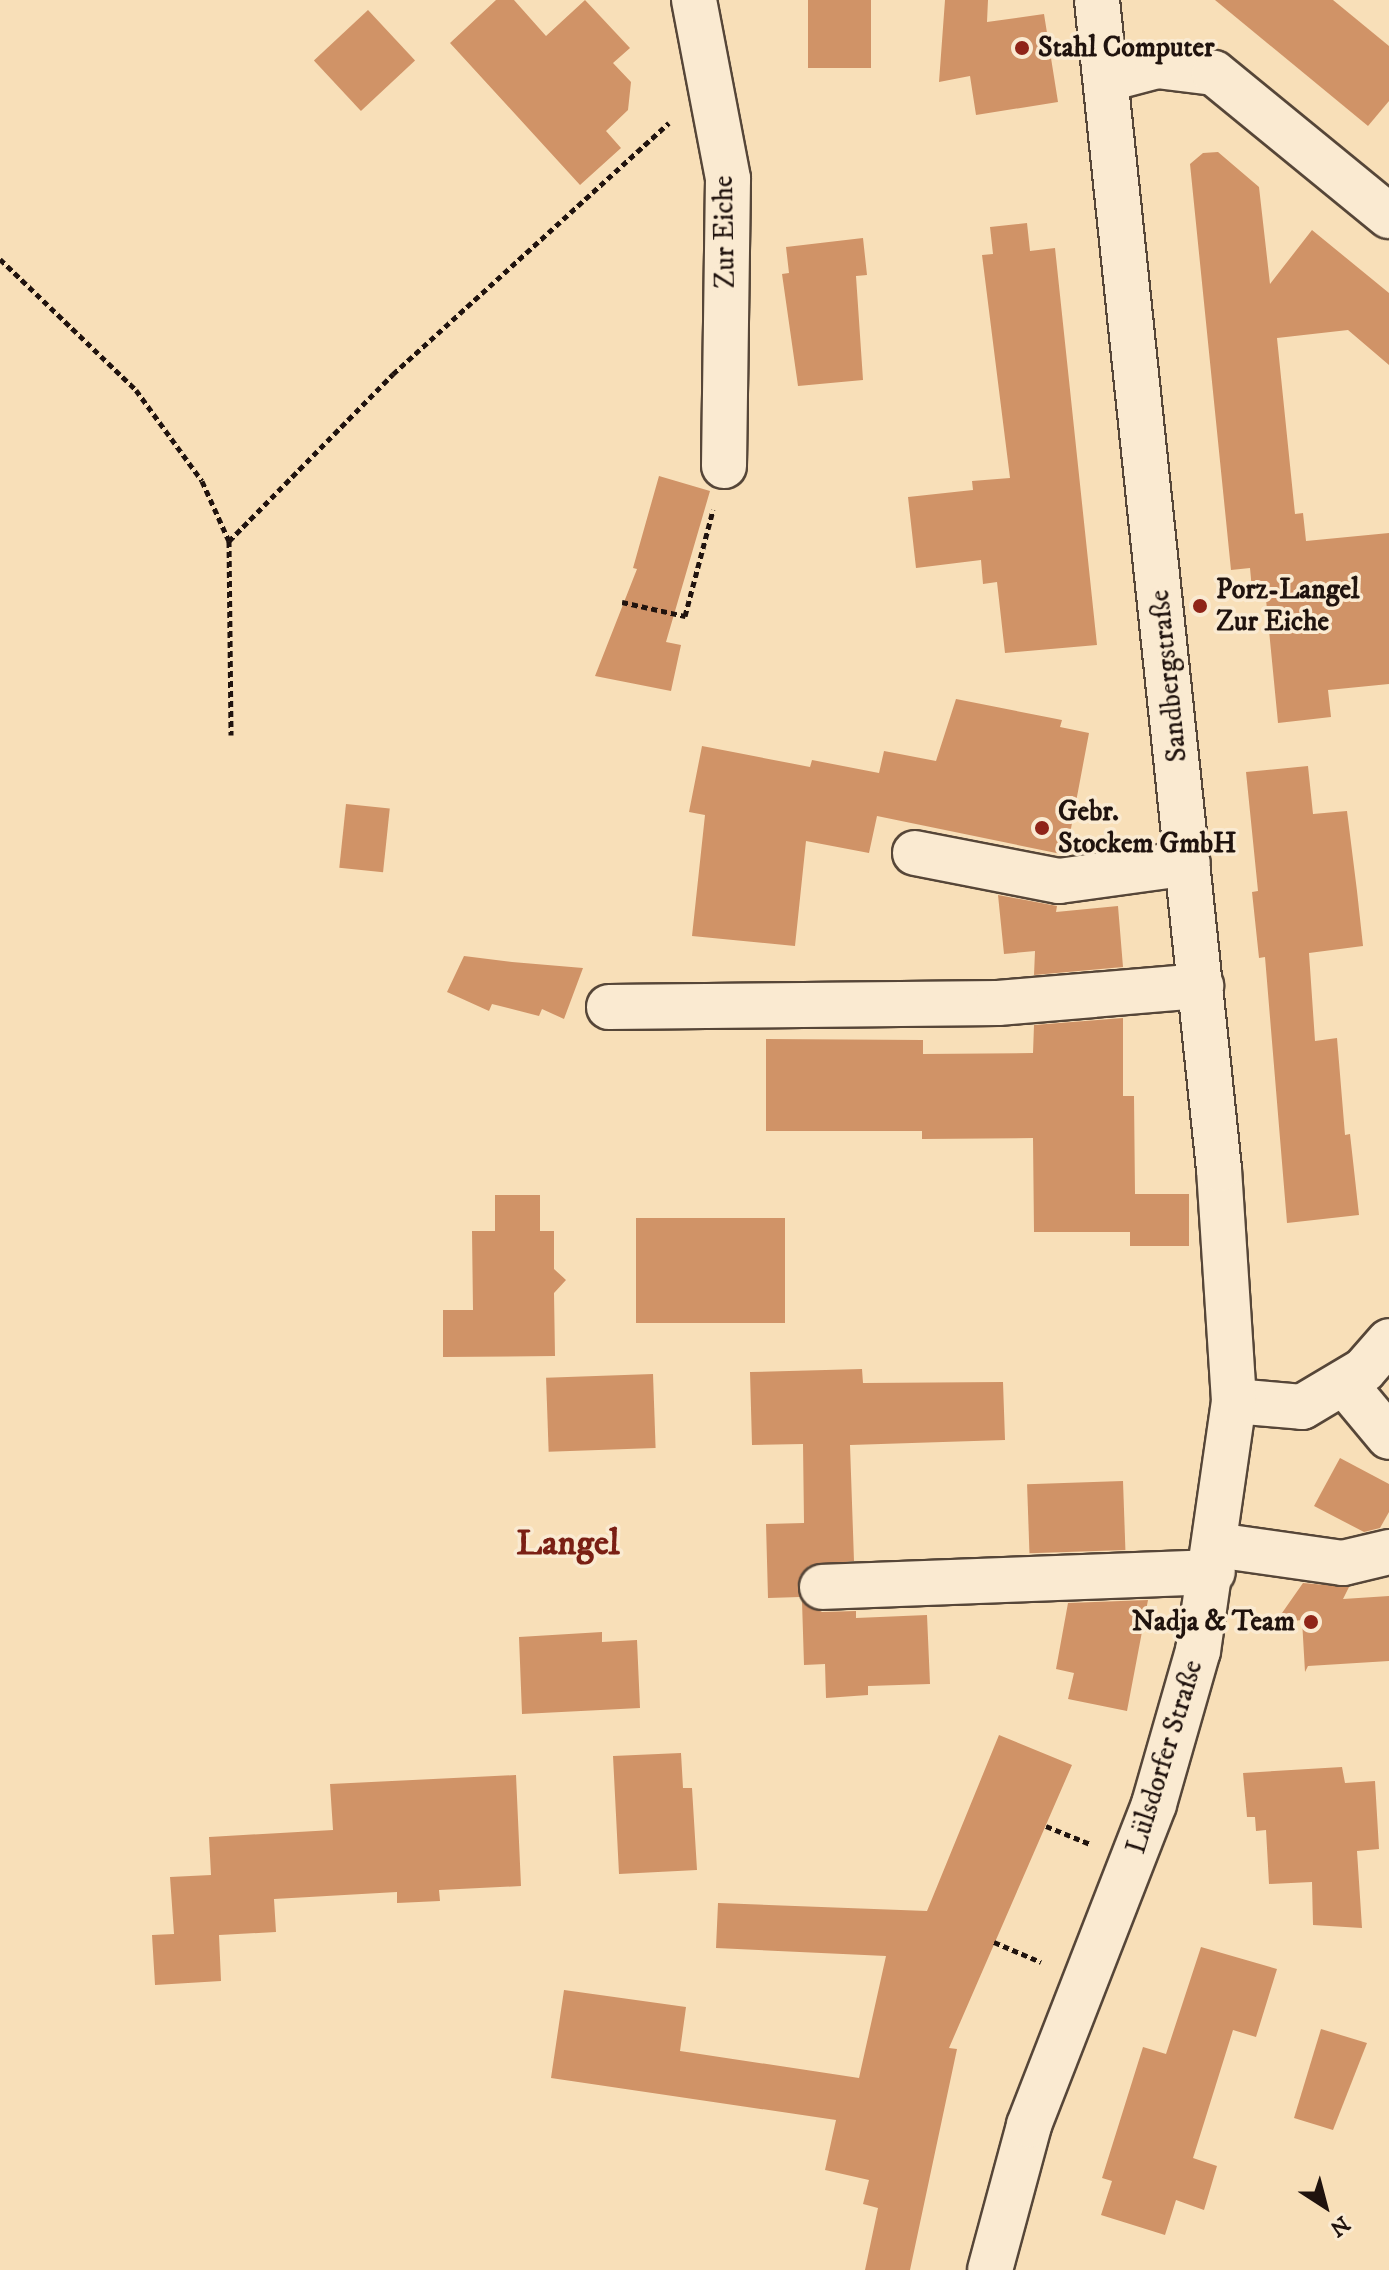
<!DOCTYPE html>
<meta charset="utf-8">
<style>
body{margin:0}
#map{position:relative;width:1389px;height:2270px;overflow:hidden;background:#f8dfb8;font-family:"IM FELL DW Pica",serif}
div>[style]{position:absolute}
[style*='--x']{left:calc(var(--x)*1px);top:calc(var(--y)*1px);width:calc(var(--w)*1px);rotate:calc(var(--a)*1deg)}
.building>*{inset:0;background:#d09367;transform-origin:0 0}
.path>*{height:5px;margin-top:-2.5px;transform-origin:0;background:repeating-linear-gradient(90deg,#20130e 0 6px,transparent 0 10px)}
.roads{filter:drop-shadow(2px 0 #564638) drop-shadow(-2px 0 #564638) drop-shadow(0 2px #564638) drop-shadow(0 -2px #564638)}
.minor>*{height:44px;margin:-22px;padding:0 22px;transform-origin:22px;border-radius:22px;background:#faead1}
.dots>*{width:22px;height:22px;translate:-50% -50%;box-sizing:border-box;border:4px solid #faead1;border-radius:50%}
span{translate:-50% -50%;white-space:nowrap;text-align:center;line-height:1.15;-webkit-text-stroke:7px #faead1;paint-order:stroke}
.poi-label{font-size:28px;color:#20130e;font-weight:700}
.left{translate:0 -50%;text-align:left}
.right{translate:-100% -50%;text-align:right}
.street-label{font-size:28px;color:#20130e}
.district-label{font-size:36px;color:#7a1f14;font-weight:700}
.north{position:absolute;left:1285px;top:2166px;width:80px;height:80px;-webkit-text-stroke:6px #faead1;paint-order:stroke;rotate:144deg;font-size:22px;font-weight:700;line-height:32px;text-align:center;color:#20130e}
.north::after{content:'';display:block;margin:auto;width:28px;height:36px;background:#20130e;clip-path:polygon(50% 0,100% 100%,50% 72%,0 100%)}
</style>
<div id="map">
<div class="building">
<i style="clip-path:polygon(496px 0,514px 0,546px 36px,585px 0,630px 48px,613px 63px,631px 82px,628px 110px,606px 131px,621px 148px,580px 185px,450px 43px)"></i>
<i style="left:808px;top:0;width:63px;height:68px"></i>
<i style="clip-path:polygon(945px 0,988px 0,987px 22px,1044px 14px,1058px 102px,976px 115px,970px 76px,939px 82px)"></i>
<i style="clip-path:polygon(1215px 0,1333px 0,1389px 46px,1389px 101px,1368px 126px)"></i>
<i style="left:368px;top:10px;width:69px;height:74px;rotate:47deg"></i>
<i style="clip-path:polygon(1218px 152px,1259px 187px,1270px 284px,1312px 230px,1389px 293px,1389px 365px,1348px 330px,1277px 338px,1295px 514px,1303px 513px,1306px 541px,1389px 533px,1389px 684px,1328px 690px,1331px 717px,1278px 723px,1265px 589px,1252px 590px,1250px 568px,1231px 570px,1190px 164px,1203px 153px)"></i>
<i style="clip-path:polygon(1027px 223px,1030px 251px,1055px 248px,1097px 645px,1005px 653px,997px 582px,983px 584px,981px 560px,916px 568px,908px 497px,973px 490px,972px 481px,1010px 478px,982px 255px,993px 254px,990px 227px)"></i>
<i style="clip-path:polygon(863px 238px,867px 275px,856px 276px,863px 380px,798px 386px,782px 274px,789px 273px,786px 247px)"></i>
<i style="clip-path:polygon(659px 476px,710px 491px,666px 642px,681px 645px,671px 691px,595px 676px,637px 569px,633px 568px)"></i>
<i style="clip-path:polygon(956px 699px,1062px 720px,1060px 727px,1089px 733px,1066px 855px,877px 816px,869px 853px,806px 841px,795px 946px,692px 936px,705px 815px,689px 812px,702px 746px,810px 767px,812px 760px,879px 773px,884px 751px,936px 761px)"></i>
<i style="clip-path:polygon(1308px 766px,1313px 814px,1347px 811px,1357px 891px,1363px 946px,1309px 953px,1315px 1041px,1337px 1038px,1345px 1135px,1350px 1134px,1359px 1215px,1287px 1223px,1265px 957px,1259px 958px,1252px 892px,1258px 891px,1246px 772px)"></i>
<i style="left:346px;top:804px;width:44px;height:64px;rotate:6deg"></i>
<i style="clip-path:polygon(998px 895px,1057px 906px,1056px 912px,1118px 906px,1123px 967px,1034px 975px,1035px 951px,1004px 954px)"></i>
<i style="clip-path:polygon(464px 956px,512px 962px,583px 968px,564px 1019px,542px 1009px,539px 1016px,492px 1004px,489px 1011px,447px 992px)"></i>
<i style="clip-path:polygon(1123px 1018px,1123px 1096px,1134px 1096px,1135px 1194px,1189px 1194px,1189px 1246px,1130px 1246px,1130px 1232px,1034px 1232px,1033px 1138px,922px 1139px,922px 1131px,766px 1131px,766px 1039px,923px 1040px,923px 1054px,1033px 1053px,1034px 1025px)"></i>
<i style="clip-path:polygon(495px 1195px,540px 1195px,540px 1231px,554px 1231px,554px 1269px,566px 1280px,554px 1293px,555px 1356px,443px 1357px,443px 1310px,473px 1310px,472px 1231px,495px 1231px)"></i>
<i style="left:636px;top:1218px;width:149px;height:105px"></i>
<i style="clip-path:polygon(862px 1369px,863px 1383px,1003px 1382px,1005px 1440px,850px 1445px,854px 1561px,809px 1566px,800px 1576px,800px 1597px,768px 1598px,766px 1524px,804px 1523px,803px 1444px,752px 1445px,750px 1372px)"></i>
<i style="left:653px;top:1374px;width:74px;height:107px;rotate:88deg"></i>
<i style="clip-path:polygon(1340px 1458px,1389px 1484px,1389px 1512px,1380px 1528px,1364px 1532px,1314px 1506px)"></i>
<i style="left:1123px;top:1481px;width:69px;height:96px;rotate:88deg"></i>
<i style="clip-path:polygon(1303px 1583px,1349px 1587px,1343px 1599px,1389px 1596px,1389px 1661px,1308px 1666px,1305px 1672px,1302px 1620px,1275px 1623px)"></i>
<i style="clip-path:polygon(1148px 1600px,1127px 1711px,1068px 1699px,1074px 1673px,1056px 1669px,1068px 1603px)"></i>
<i style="clip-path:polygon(802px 1601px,822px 1612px,856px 1611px,856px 1618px,927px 1615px,930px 1684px,868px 1686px,868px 1695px,826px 1698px,825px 1664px,804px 1665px)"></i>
<i style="clip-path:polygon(602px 1632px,602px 1642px,637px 1640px,640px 1708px,522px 1714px,519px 1637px)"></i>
<i style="clip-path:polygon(999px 1735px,1072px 1765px,949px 2048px,957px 2049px,910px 2270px,865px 2270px,878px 2208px,863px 2204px,869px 2180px,825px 2170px,836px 2120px,551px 2078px,564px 1990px,686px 2007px,680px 2051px,859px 2078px,886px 1956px,716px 1948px,718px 1903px,927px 1911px)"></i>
<i style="clip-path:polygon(681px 1753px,683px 1788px,692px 1788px,697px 1870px,619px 1874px,613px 1756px)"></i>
<i style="clip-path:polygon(1342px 1767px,1345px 1783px,1375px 1781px,1379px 1849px,1357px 1851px,1362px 1928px,1313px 1925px,1312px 1882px,1269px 1884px,1266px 1830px,1256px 1831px,1255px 1817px,1247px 1817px,1243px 1773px)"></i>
<i style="clip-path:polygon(516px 1775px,521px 1886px,439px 1890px,440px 1901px,397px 1903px,397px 1892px,274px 1899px,276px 1932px,219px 1935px,221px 1981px,155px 1985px,152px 1935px,174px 1934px,170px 1877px,211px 1875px,209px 1837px,333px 1830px,330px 1784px)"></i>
<i style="clip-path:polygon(1201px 1947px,1277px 1969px,1256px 2037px,1233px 2030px,1193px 2158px,1217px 2166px,1204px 2210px,1176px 2200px,1165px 2235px,1101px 2215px,1112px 2181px,1102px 2178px,1143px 2047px,1166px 2054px)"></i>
<i style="clip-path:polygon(1321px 2029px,1367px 2043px,1333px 2130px,1294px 2118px)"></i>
</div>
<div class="path">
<i style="--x:0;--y:259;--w:189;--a:43.9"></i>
<i style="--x:136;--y:390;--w:112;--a:54"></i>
<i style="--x:202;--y:481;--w:66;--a:65.8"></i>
<i style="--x:229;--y:541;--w:194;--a:89.4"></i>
<i style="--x:229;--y:541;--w:234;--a:-45.5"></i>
<i style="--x:393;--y:374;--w:373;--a:-42.3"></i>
<i style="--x:622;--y:602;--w:65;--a:12.5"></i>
<i style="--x:685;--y:616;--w:110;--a:-75.2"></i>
<i style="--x:1046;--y:1826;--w:48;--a:22.2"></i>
<i style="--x:994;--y:1942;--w:51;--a:23.1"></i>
</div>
<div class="roads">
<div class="minor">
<i style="--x:694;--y:0;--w:182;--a:79.2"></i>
<i style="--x:728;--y:179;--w:287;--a:90.8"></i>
<i style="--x:1108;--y:79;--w:51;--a:-14.9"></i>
<i style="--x:1157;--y:66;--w:57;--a:7"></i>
<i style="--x:1214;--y:73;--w:226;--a:39.3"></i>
<i style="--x:915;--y:853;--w:147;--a:11"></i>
<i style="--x:1059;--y:881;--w:130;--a:-7.9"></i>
<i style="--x:609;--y:1007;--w:389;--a:-0.6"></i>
<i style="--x:998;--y:1003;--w:204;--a:-4.8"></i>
<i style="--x:1344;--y:1383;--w:70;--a:50.2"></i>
<i style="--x:1234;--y:1401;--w:68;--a:5"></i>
<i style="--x:1302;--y:1407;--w:72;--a:-30.8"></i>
<i style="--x:1364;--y:1370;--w:38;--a:-49"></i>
<i style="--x:1216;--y:1545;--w:128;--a:8.1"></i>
<i style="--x:1343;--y:1563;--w:47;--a:-13.4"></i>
<i style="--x:822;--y:1587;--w:391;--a:-2.2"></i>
<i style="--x:990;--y:2270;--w:150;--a:-74.9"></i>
<i style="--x:1029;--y:2125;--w:344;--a:-68.7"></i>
<i style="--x:1154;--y:1804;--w:159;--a:-74"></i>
<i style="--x:1198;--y:1651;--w:253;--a:-81.8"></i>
<i style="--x:1234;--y:1401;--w:232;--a:-93.7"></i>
<i style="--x:1219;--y:1169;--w:1175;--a:-95.96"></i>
</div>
</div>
<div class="dots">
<i style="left:1022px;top:48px;background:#8f2418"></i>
<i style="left:1200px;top:606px;background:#8f2418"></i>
<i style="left:1042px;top:828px;background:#8f2418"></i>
<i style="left:1311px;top:1622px;background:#8f2418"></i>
</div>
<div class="poi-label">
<span class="left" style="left:1038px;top:48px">Stahl Computer</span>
<span class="left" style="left:1216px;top:606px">Porz-Langel<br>Zur Eiche</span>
<span class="left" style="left:1058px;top:828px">Gebr.<br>Stockem GmbH</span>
<span class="right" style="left:1295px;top:1622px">Nadja &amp; Team</span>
</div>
<div class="street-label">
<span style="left:725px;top:232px;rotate:-91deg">Zur Eiche</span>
<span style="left:1169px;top:676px;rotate:-96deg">Sandbergstraße</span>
<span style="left:1165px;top:1757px;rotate:-73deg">Lülsdorfer Straße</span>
</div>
<div class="district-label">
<span style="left:568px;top:1544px">Langel</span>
</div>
<div class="north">N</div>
</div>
